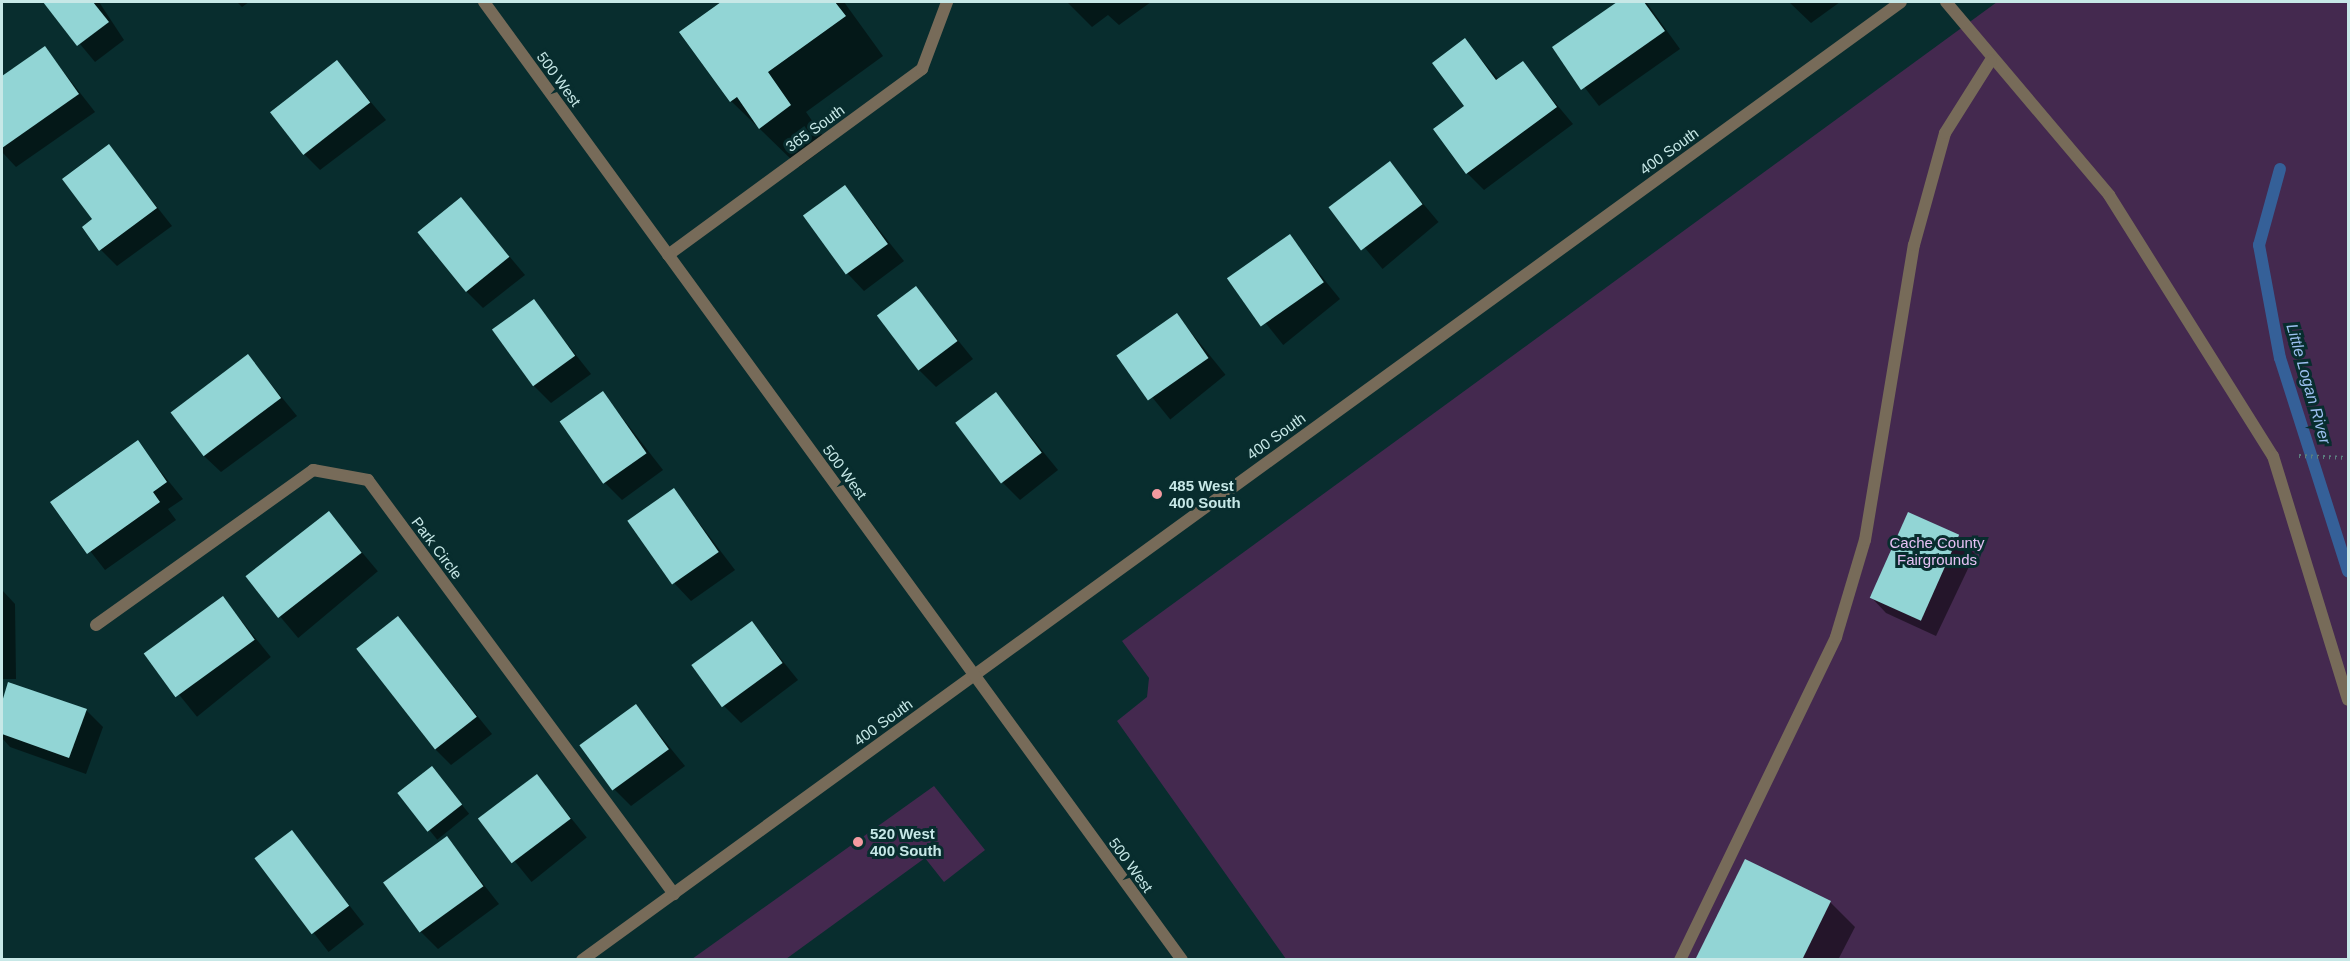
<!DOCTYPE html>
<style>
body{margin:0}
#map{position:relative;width:2350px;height:961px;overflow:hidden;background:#082d2e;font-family:Arial,sans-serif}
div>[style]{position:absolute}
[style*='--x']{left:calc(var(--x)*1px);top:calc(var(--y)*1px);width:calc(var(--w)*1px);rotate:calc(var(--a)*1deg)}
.green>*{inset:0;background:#44294f}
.shadow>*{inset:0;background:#0007;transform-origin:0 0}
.stream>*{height:12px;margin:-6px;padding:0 6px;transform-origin:6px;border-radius:6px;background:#356098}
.building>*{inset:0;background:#92d5d5;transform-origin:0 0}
.path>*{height:4px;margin-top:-2px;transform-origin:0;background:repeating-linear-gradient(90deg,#5b7e7e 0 1.5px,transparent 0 6px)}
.service>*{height:12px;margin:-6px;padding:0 6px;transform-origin:6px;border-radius:6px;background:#776b59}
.minor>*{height:12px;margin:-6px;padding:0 6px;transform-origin:6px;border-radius:6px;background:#776b59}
.tertiary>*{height:12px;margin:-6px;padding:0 6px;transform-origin:6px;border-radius:6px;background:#776b59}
.dots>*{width:16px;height:16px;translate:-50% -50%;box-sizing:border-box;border:3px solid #082d2e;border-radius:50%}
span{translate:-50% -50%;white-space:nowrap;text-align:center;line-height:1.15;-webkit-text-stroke:6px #082d2e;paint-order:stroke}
.street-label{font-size:15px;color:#c7e8e7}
.poi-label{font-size:15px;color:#c7e8e7;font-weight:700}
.left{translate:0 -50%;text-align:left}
.park-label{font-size:15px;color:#e5c1f4}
.water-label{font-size:16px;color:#9dc1f1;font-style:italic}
.frame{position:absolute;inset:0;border:3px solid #c7e8e7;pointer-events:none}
</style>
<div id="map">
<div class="green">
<i style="clip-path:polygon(1997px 2px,2348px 2px,2348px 959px,1286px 959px,1117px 721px,1147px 697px,1149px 678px,1122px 641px)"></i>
<i style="clip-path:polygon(934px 786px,985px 850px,944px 882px,925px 858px,786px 959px,692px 959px)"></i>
</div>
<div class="shadow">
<i style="clip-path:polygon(45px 2px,99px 2px,124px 40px,95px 62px)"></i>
<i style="clip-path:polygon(237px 2px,249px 2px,242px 7px)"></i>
<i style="clip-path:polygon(724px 2px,844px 2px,883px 56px,806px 112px,829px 145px,799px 167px,731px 101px,681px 32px)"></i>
<i style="clip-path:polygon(1067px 2px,1151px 2px,1119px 25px,1108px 15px,1092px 27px)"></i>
<i style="clip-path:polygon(1619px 2px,1646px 2px,1680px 49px,1599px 106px,1554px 48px)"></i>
<i style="clip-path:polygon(1789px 2px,1840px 2px,1811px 23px)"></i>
<i style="clip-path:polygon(1464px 40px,1499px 80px,1522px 63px,1573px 124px,1484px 190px,1467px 173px)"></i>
<i style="clip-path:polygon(45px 48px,95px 112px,16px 167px,2px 152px,2px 78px)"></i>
<i style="clip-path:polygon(337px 62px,386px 120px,320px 170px,303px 153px)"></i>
<i style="clip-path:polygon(109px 146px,172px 226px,117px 266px,101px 250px,94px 220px)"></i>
<i style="left:1389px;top:163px;width:77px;height:73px;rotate:50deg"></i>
<i style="clip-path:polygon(845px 187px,904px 261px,864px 291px,848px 274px)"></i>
<i style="clip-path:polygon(461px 199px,525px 275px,483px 308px,466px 291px)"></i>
<i style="left:1289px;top:236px;width:81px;height:73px;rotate:51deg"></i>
<i style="clip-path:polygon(916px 288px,973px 359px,936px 387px,919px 370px)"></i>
<i style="clip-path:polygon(533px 301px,591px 374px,551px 403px,534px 386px)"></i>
<i style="left:1177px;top:315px;width:77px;height:71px;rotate:51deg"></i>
<i style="clip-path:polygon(248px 356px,297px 416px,221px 472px,204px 456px)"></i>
<i style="clip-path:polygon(603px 393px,663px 470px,622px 500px,605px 483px)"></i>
<i style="clip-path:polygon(996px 394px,1058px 470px,1020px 500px,1003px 483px)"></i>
<i style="clip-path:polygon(137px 442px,183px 499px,168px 509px,176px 520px,105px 570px,52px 502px)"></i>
<i style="clip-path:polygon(674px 490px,735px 570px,691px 601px,675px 584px)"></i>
<i style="left:329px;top:513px;width:76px;height:104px;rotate:50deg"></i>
<i style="clip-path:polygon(1958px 537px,1975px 554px,1936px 636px,1886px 613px,1870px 596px)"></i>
<i style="clip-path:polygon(2px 590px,15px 604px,16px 679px,2px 679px)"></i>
<i style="left:223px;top:598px;width:76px;height:95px;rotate:51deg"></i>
<i style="clip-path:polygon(398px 618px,492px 734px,451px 765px,435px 749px)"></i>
<i style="clip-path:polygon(752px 623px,798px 680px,741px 723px,724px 706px)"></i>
<i style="clip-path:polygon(9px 684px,86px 710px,103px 727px,86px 774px,10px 747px,2px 738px,2px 707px)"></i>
<i style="clip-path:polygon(636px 706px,685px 766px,631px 806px,614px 789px)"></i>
<i style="left:432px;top:768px;width:59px;height:41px;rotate:51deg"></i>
<i style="left:537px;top:776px;width:79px;height:71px;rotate:51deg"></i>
<i style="left:292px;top:832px;width:117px;height:45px;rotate:52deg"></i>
<i style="clip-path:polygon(447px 838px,499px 904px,438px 949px,421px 932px)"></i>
<i style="clip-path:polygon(1830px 902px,1855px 927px,1838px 960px,1697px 960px)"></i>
</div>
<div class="stream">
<i style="--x:2280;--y:169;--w:79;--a:105.4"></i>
<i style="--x:2259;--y:245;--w:115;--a:79.5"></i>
<i style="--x:2280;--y:358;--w:224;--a:72.3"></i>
</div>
<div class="building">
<i style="clip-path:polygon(43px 2px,93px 2px,109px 22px,77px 46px)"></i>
<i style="clip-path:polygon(721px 2px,835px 2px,846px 16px,768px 72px,791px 105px,759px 129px,737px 97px,730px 102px,679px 32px)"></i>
<i style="clip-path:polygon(1617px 2px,1644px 2px,1665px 31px,1581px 90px,1552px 47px)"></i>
<i style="clip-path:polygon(1465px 38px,1496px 80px,1523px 61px,1557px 107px,1466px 174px,1433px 129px,1464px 106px,1432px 63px)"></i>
<i style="clip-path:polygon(45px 46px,79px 94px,2px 148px,2px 76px)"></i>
<i style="left:337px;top:60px;width:54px;height:85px;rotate:52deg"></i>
<i style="clip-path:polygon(109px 144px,157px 208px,99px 251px,82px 227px,92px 219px,62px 179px)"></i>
<i style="left:1390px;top:161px;width:54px;height:77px;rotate:53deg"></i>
<i style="left:845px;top:185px;width:73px;height:52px;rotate:54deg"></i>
<i style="left:461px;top:197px;width:77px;height:56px;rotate:51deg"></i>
<i style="left:1290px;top:234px;width:59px;height:77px;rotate:55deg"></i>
<i style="left:916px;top:286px;width:69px;height:49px;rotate:53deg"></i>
<i style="left:534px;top:299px;width:70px;height:52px;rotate:54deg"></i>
<i style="left:1177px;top:313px;width:55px;height:74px;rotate:55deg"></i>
<i style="left:248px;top:354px;width:55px;height:97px;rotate:53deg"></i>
<i style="left:603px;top:391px;width:76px;height:53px;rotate:55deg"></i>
<i style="left:996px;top:392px;width:76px;height:51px;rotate:53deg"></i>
<i style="clip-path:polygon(138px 440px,167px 482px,153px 492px,160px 502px,87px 554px,50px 502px)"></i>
<i style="left:674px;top:488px;width:78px;height:57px;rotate:55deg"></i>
<i style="left:329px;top:511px;width:53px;height:106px;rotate:52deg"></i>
<i style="left:1908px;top:512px;width:56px;height:94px;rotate:24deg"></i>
<i style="left:223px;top:596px;width:54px;height:98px;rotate:54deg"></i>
<i style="left:398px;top:616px;width:128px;height:53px;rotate:52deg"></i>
<i style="left:752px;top:621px;width:52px;height:75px;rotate:54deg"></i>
<i style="clip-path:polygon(8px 682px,87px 709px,69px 758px,2px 734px,2px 702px)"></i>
<i style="left:636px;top:704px;width:56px;height:70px;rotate:54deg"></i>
<i style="left:432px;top:766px;width:49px;height:44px;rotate:52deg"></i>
<i style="left:537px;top:774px;width:56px;height:74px;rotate:53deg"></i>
<i style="left:292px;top:830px;width:95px;height:47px;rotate:53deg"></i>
<i style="left:447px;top:836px;width:62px;height:79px;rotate:54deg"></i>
<i style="clip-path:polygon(1745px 859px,1831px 901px,1802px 960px,1695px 960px)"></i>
</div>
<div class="path">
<i style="--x:2299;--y:456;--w:49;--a:2.3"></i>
</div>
<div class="service">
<i style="--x:1946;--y:2;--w:253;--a:49.8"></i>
<i style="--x:2109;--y:195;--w:308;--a:57.9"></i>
<i style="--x:2273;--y:456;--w:255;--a:72.9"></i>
<i style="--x:1680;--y:960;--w:359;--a:-64.2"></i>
<i style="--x:1836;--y:637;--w:101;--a:-73.4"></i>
<i style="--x:1865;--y:540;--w:299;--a:-80.6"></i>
<i style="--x:1914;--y:245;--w:116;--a:-74.5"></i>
<i style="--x:1945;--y:133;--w:86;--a:-57.8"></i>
</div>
<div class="minor">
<i style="--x:668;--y:255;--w:315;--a:-36.2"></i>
<i style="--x:922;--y:69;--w:72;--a:-69.5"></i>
<i style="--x:96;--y:625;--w:267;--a:-35.5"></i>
<i style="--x:313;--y:470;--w:56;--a:10.3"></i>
<i style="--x:368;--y:480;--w:515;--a:53.53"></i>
<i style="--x:582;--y:960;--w:1630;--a:-35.99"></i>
</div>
<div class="tertiary">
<i style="--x:484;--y:2;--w:1185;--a:53.92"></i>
</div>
<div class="dots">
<i style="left:1157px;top:494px;background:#f49aa0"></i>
<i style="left:858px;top:842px;background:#f49aa0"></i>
</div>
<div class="street-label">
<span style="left:559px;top:79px;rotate:54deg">500 West</span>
<span style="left:815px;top:128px;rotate:-36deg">365 South</span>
<span style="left:1669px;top:151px;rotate:-36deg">400 South</span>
<span style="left:1276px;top:436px;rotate:-36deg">400 South</span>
<span style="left:845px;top:472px;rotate:54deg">500 West</span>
<span style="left:437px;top:548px;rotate:53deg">Park Circle</span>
<span style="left:883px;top:722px;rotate:-36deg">400 South</span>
<span style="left:1131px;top:865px;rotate:54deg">500 West</span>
</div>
<div class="poi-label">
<span class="left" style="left:1169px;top:494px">485 West<br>400 South</span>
<span class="left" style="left:870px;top:842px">520 West<br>400 South</span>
</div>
<div class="park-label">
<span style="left:1937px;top:551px">Cache County<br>Fairgrounds</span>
</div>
<div class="water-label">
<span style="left:2308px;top:384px;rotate:74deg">Little Logan River</span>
</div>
<div class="frame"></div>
</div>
